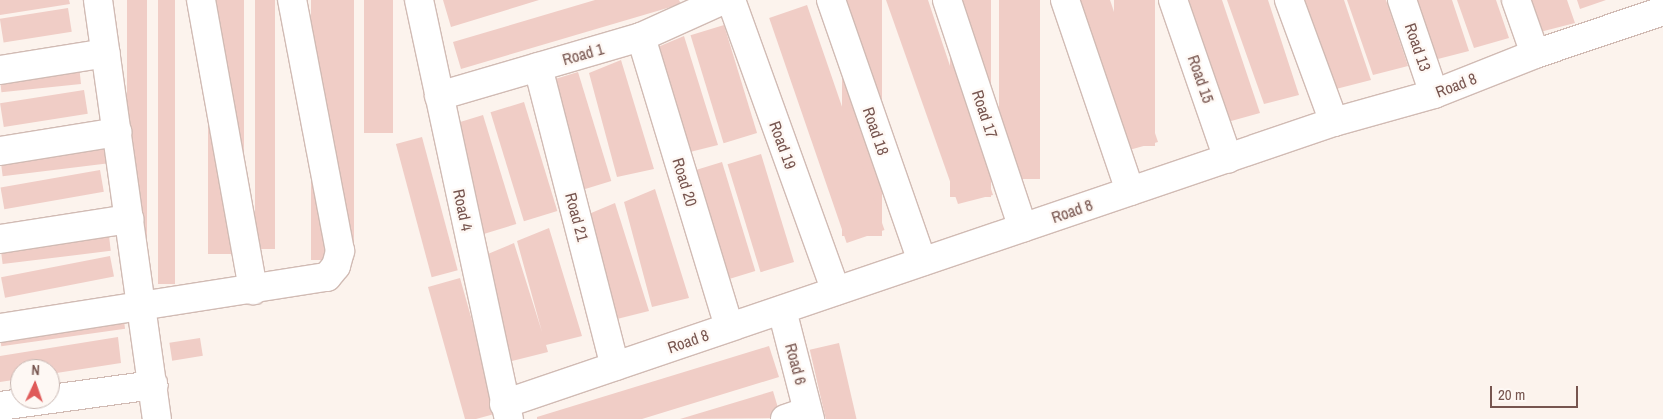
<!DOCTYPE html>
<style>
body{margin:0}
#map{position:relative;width:1663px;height:419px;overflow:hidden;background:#fcf3ed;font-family:"Archivo Narrow",sans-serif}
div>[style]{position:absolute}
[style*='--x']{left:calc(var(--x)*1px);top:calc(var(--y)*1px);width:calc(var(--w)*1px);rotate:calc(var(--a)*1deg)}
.building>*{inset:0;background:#f0cdc6;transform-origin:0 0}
.roads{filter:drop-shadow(1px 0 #d1bbb4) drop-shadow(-1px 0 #d1bbb4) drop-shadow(0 1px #d1bbb4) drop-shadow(0 -1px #d1bbb4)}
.street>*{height:28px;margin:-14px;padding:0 14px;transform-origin:14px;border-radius:14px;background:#fff}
span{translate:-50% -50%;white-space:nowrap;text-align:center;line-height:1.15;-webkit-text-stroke:4.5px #fef8f4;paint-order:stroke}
.street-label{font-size:16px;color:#77554f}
.north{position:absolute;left:10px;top:359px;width:50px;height:50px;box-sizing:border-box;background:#fef8f4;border:1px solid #c8b7b2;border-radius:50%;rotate:3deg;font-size:14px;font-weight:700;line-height:20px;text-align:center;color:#77554f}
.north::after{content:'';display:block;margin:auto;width:18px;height:22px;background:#df5a59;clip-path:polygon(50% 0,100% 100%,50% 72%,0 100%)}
.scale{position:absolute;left:1490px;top:386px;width:88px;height:22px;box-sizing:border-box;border:2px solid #77554f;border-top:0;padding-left:6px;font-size:15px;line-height:18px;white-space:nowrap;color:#77554f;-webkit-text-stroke:4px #fef8f4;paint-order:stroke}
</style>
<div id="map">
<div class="building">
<i style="clip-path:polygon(0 0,69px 0,70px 4px,0 15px)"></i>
<i style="left:127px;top:0;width:20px;height:287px"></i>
<i style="left:158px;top:0;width:17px;height:284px"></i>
<i style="left:208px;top:0;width:36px;height:254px"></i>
<i style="left:255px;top:0;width:20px;height:249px"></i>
<i style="left:311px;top:0;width:43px;height:260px"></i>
<i style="left:364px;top:0;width:29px;height:133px"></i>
<i style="clip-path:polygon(443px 0,539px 0,451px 27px)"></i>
<i style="clip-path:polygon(595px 0,679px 0,681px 4px,461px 69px,453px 42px)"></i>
<i style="left:842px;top:0;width:40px;height:236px"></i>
<i style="clip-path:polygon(886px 0,928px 0,993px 195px,958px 204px)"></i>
<i style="left:950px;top:0;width:41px;height:197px"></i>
<i style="left:999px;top:0;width:41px;height:179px"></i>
<i style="clip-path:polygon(1068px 0,1110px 0,1158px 142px,1122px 152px)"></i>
<i style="left:1114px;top:0;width:41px;height:146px"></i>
<i style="clip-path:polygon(1181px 0,1222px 0,1260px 113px,1224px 123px)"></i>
<i style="clip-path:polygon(1227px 0,1268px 0,1299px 95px,1264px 104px)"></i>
<i style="clip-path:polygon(1304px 0,1344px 0,1371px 80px,1336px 89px)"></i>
<i style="clip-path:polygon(1347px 0,1386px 0,1408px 66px,1373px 75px)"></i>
<i style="clip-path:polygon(1413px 0,1452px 0,1469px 51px,1434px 60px)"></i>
<i style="clip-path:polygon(1457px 0,1496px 0,1509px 38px,1474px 48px)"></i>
<i style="clip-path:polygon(1529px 0,1567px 0,1575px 23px,1540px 32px)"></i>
<i style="clip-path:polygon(1577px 0,1606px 0,1580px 9px)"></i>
<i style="left:807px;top:5px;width:238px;height:40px;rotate:71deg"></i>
<i style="left:68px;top:8px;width:24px;height:69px;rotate:81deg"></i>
<i style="left:724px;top:25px;width:113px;height:35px;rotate:73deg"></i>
<i style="clip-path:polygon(684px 36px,718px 145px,682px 154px,653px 49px)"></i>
<i style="clip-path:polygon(621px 60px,654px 169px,617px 177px,589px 73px)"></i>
<i style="left:79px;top:65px;width:19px;height:80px;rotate:84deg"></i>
<i style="left:578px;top:72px;width:114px;height:35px;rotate:73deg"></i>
<i style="left:84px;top:90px;width:24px;height:85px;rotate:81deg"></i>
<i style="left:524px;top:102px;width:114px;height:35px;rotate:73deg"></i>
<i style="left:483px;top:115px;width:114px;height:35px;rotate:73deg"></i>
<i style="left:422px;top:137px;width:138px;height:27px;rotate:75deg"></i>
<i style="left:110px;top:140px;width:23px;height:111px;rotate:83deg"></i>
<i style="left:761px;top:154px;width:113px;height:35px;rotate:73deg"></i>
<i style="left:722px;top:162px;width:114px;height:35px;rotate:73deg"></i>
<i style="left:100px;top:170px;width:22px;height:101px;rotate:80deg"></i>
<i style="clip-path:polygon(655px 189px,689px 298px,652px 307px,624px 202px)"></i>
<i style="clip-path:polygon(615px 203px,649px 311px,613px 320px,584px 216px)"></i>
<i style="left:108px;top:228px;width:23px;height:109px;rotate:83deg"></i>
<i style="clip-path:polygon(549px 228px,582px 336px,546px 345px,548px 352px,512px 361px,483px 256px,514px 243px,542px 332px,517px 241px)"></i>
<i style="left:110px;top:256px;width:21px;height:111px;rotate:79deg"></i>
<i style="clip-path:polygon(460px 278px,498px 413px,476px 419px,465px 419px,428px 287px)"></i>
<i style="left:123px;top:314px;width:15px;height:125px;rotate:82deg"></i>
<i style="clip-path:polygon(118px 337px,121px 363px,50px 374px,50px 369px,20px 369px,20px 379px,0 382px,0 356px)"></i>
<i style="left:200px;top:338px;width:18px;height:31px;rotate:81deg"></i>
<i style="left:839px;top:343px;width:78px;height:30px;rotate:77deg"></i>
<i style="clip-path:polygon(769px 346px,779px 377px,642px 419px,537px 419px,537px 417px)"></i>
<i style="clip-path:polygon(773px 391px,781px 418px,680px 419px)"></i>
</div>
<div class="roads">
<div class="street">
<i style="--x:98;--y:0;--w:423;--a:82"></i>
<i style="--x:201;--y:0;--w:295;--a:79.8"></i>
<i style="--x:419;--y:0;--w:429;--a:77.9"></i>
<i style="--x:731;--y:0;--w:309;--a:70.2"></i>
<i style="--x:831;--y:0;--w:277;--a:70.8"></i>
<i style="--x:947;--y:0;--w:240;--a:71.6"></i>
<i style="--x:1065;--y:0;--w:202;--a:71.2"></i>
<i style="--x:1173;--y:0;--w:168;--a:70.9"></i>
<i style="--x:1289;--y:0;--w:130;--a:69.8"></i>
<i style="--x:1402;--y:0;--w:99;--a:71.2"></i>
<i style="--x:1516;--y:0;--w:57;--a:70.6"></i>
<i style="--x:641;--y:37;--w:303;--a:73.1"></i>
<i style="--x:538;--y:67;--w:309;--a:75.6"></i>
<i style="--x:0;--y:70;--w:107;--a:-9.1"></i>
<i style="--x:439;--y:96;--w:210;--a:-16.3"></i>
<i style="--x:641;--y:37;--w:90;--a:-24.3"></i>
<i style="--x:0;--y:151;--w:119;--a:-9.2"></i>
<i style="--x:0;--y:239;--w:131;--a:-8.8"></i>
<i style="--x:782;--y:310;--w:113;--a:75.6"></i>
<i style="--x:0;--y:328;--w:331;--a:-8.9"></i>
<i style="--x:327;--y:277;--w:14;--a:-51"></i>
<i style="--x:336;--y:266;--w:16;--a:-75"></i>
<i style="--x:340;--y:251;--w:256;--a:-100.8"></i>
<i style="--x:504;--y:404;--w:877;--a:-18.77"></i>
<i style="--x:1334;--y:122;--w:104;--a:-15.6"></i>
<i style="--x:1434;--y:94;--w:109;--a:-21.6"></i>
<i style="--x:1535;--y:54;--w:135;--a:-18.6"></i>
<i style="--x:0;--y:406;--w:155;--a:-7.8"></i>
<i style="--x:785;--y:419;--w:24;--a:-19"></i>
</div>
</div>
<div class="street-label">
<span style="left:1418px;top:47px;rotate:71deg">Road 13</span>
<span style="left:583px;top:54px;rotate:-16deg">Road 1</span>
<span style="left:1201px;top:79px;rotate:71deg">Road 15</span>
<span style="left:1456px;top:85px;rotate:-21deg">Road 8</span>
<span style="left:985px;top:114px;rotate:72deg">Road 17</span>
<span style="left:876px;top:131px;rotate:71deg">Road 18</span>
<span style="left:783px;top:145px;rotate:70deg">Road 19</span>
<span style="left:685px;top:182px;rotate:73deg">Road 20</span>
<span style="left:463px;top:210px;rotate:78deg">Road 4</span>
<span style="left:1072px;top:211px;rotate:-19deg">Road 8</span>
<span style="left:577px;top:217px;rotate:75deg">Road 21</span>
<span style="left:688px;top:341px;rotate:-19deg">Road 8</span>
<span style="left:796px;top:364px;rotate:75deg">Road 6</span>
</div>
<div class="north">N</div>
<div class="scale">20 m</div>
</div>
